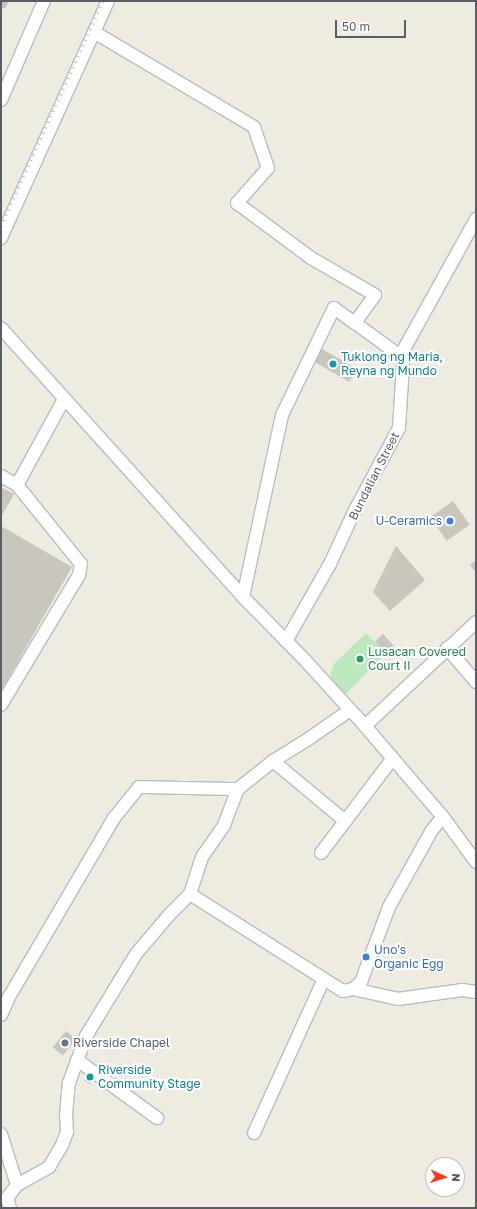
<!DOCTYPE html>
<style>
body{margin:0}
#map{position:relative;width:477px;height:1209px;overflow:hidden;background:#eeece1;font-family:"Golos Text",sans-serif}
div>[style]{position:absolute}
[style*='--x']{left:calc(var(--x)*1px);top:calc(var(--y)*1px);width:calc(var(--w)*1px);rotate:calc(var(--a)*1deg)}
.green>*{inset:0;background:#bbe9bd}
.building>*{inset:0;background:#c9c6be;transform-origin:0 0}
.roads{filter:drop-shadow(1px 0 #b9bcc2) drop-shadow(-1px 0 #b9bcc2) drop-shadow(0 1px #b9bcc2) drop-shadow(0 -1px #b9bcc2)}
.minor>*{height:12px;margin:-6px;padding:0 6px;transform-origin:6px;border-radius:6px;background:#fff}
.rail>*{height:3px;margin-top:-1.5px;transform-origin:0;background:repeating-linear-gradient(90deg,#b5b6b7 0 1px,transparent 0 6px)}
.dots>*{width:11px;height:11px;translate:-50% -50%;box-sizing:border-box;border:2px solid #fff;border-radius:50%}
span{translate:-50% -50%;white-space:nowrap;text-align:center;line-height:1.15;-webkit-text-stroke:4px #fff;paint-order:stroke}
.culture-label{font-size:12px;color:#0d838f}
.left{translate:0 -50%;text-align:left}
.street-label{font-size:12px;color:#5a5e64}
.shop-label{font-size:12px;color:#366cbe}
.right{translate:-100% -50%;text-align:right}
.leisure-label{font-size:12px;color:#27864d}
.worship-label{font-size:12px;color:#5b616d}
.frame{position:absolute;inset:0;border:2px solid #5a5e64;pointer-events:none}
.north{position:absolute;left:425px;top:1157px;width:40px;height:40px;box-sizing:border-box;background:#fff;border:1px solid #bdbfc1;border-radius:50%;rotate:93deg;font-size:11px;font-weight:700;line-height:16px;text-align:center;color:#5a5e64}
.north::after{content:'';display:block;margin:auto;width:14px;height:18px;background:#fa371c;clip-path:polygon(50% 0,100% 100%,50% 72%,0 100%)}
.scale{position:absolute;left:335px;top:20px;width:71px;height:18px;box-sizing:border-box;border:2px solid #5a5e64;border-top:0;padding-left:5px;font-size:12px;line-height:14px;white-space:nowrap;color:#5a5e64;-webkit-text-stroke:3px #fff;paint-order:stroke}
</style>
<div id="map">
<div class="green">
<i style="clip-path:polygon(366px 633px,386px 653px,346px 694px,334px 682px,330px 674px,334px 664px)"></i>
</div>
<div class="building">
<i style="clip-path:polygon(1px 1px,9px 1px,5px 9px,1px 7px)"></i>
<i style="left:317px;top:346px;width:46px;height:15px;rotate:30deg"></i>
<i style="clip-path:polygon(1px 487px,14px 494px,1px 517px)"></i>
<i style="left:453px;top:501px;width:29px;height:28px;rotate:55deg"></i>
<i style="clip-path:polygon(1px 526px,72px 567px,1px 691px)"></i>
<i style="clip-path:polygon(396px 546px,425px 580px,390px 611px,373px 592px)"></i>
<i style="clip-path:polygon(476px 560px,476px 573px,470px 565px)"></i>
<i style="left:383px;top:634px;width:16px;height:11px;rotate:47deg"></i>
<i style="left:66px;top:1031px;width:13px;height:21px;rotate:39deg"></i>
<i style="clip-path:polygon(89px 1071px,96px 1074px,90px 1084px,84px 1081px)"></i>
</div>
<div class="roads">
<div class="minor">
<i style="--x:94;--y:32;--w:186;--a:30.7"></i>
<i style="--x:254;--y:127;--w:43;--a:71.1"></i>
<i style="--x:268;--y:168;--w:47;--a:131.5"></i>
<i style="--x:237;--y:203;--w:92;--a:36.6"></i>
<i style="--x:311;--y:258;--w:74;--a:30"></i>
<i style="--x:375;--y:295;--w:34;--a:126"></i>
<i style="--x:355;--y:323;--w:59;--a:36.1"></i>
<i style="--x:1;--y:100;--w:108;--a:-66.5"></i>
<i style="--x:1;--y:238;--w:260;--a:-65.7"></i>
<i style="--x:1;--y:328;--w:362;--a:48"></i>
<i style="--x:243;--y:597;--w:86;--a:45.5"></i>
<i style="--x:303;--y:658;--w:92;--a:47.6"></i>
<i style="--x:365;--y:726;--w:120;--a:49.4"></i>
<i style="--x:443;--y:817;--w:56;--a:53.7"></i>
<i style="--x:1;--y:476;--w:18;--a:29"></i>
<i style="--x:243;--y:597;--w:186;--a:-77.9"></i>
<i style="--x:282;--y:415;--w:119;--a:-64.1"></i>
<i style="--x:334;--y:308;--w:26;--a:36"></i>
<i style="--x:286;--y:641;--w:89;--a:-60.3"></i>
<i style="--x:330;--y:564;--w:60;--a:-65.2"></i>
<i style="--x:355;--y:510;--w:93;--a:-61.8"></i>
<i style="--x:399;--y:428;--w:79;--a:-86.4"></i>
<i style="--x:404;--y:349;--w:149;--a:-61"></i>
<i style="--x:447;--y:648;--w:45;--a:49.5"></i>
<i style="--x:1;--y:705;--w:152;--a:-59"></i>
<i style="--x:79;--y:575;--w:11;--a:-80"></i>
<i style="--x:81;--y:564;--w:102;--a:-129"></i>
<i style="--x:17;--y:485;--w:98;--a:-61.3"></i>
<i style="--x:365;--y:726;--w:152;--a:-43.1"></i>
<i style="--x:273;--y:761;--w:94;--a:39.8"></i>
<i style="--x:321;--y:853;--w:119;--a:-52.8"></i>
<i style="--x:190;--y:894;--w:181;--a:32.4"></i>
<i style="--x:343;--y:991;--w:10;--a:-11"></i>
<i style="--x:353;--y:989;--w:11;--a:-41"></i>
<i style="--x:361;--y:982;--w:80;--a:-69.5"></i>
<i style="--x:389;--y:907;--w:88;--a:-60.8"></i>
<i style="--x:432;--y:830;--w:17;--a:-50"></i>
<i style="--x:353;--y:989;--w:46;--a:12.5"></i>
<i style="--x:398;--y:999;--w:65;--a:-8"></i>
<i style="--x:462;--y:990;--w:14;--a:8"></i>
<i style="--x:1;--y:1015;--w:20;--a:-66"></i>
<i style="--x:9;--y:997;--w:208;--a:-59.6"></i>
<i style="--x:114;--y:818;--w:40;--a:-51"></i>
<i style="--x:139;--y:787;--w:99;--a:1.2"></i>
<i style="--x:77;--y:1060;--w:99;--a:35.9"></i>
<i style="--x:254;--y:1133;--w:169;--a:-65.6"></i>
<i style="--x:1;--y:1134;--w:53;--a:72.6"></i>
<i style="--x:10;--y:1208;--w:10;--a:-107"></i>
<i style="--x:7;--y:1198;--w:16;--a:-52"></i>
<i style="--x:17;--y:1185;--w:37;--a:-29"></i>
<i style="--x:49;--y:1167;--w:26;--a:-59"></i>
<i style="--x:62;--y:1145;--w:14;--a:-69"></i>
<i style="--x:67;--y:1132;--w:17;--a:-93"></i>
<i style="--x:66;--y:1115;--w:32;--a:-85"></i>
<i style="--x:69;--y:1083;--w:50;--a:-70.1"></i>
<i style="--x:86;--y:1036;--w:96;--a:-58.6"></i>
<i style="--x:136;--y:954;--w:51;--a:-49.8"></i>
<i style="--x:169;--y:915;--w:30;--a:-45"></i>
<i style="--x:190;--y:894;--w:39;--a:-72"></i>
<i style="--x:202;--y:857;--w:39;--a:-55"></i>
<i style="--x:224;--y:825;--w:39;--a:-69"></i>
<i style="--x:238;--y:789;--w:45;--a:-38.7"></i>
<i style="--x:273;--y:761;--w:40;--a:-32"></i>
<i style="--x:307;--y:740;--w:52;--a:-34.9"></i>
</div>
</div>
<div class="rail">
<i style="--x:1;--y:226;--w:247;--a:-65.6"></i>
</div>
<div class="dots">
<i style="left:333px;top:364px;background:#0f9aa8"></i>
<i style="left:450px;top:521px;background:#3f7fe0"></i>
<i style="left:360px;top:659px;background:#2e9e5b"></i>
<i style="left:366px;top:957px;background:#3f7fe0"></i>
<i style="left:65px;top:1043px;background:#6b7280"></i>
<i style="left:90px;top:1077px;background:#0f9aa8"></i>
</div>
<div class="culture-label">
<span class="left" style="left:341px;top:364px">Tuklong ng Maria,<br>Reyna ng Mundo</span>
<span class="left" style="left:98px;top:1077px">Riverside<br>Community Stage</span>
</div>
<div class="street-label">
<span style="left:374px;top:476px;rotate:-63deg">Bundalian Street</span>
</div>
<div class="shop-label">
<span class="right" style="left:442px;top:521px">U-Ceramics</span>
<span class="left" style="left:374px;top:957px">Uno's<br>Organic Egg</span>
</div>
<div class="leisure-label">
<span class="left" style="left:368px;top:659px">Lusacan Covered<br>Court II</span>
</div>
<div class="worship-label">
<span class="left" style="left:73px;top:1043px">Riverside Chapel</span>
</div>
<div class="frame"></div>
<div class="north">N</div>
<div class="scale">50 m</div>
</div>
